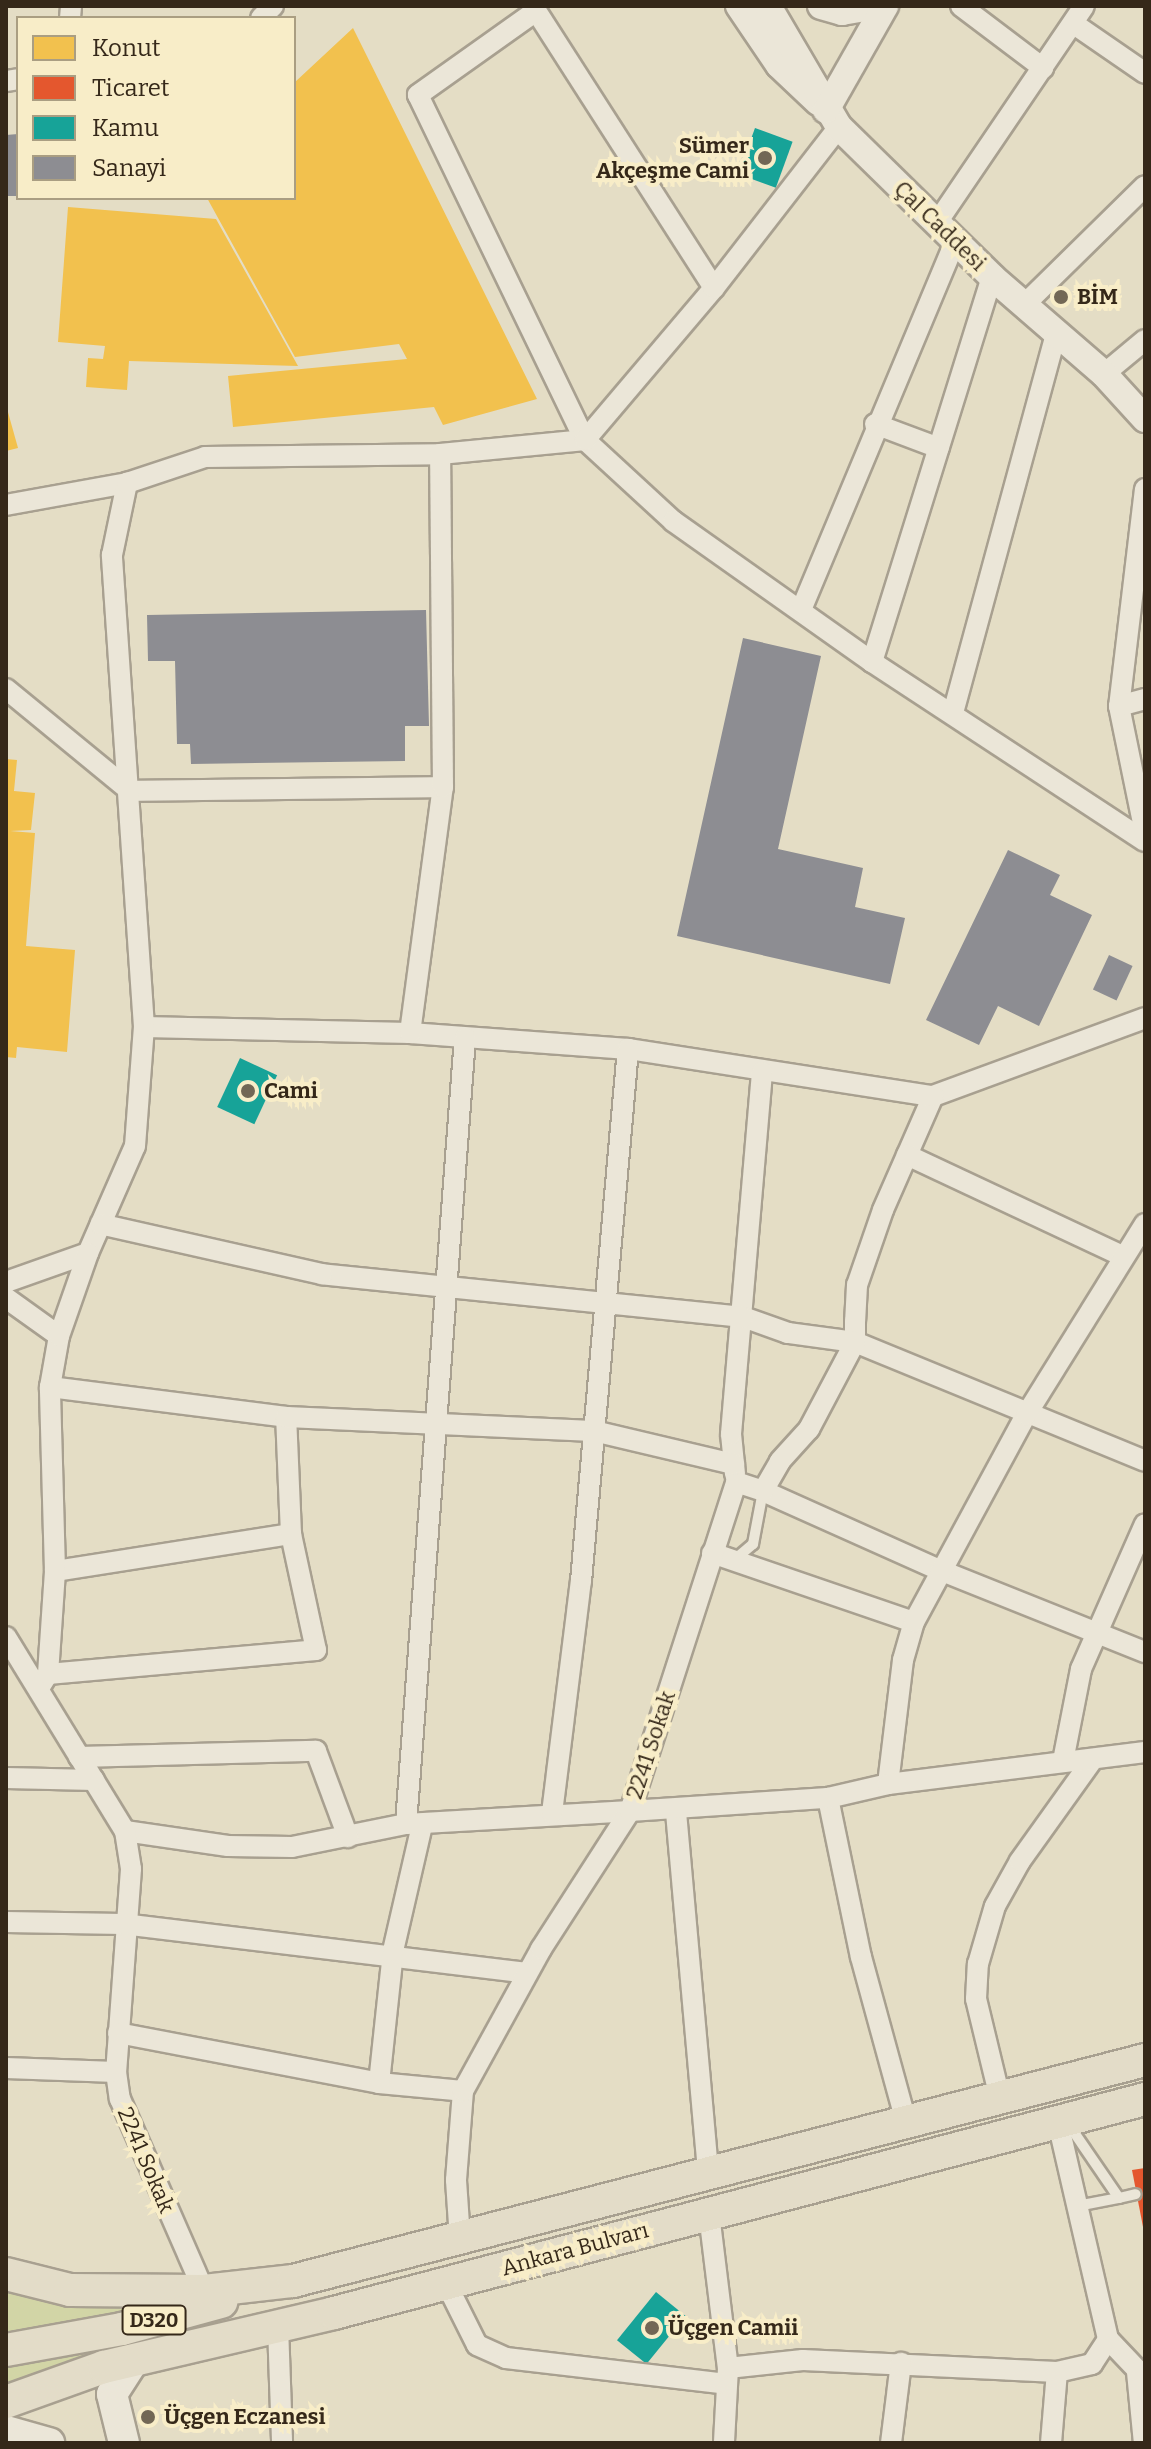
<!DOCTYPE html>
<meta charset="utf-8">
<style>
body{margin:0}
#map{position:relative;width:1151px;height:2449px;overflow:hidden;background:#e4ddc5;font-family:Bitter,serif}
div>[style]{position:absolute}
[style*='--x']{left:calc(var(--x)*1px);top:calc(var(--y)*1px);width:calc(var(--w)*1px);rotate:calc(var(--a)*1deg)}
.green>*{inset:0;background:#d2d5a6}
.homes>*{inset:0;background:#f2c14e}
.shops>*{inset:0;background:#e4572e}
.public>*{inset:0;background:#17a398;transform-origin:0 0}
.industry>*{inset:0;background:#8d8d92;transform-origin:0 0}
.roads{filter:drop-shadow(2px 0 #a8a090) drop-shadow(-2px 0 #a8a090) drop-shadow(0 2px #a8a090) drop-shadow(0 -2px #a8a090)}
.service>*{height:10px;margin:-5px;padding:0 5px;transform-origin:5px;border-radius:5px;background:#ebe6d8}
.minor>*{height:20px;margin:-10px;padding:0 10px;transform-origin:10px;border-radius:10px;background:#ebe6d8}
.tertiary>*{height:26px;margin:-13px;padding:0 13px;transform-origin:13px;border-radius:13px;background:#ebe6d8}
.secondary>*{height:30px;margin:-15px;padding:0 15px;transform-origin:15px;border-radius:15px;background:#ebe6d8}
.primary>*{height:32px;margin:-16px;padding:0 16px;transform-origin:16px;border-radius:16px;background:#e3dcc8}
.dots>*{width:22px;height:22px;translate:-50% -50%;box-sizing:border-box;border:4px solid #f8edc8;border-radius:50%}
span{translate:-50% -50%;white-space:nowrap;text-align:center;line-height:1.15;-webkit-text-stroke:8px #f8edc8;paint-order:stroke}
.shield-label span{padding:2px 6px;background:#f8edc8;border:2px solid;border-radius:6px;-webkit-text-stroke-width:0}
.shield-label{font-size:20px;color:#352819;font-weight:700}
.poi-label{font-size:22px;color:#352819;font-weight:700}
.right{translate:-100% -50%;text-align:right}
.left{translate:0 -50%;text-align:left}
.street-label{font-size:22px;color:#352819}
.frame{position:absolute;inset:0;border:8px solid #352819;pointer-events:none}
.legend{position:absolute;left:16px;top:16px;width:280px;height:184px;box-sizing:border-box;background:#f8edc8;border:2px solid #aa9e82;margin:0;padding:10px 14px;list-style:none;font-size:24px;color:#352819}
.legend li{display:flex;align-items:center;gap:16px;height:40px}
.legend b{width:40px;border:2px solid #aa9e82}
</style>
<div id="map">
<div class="green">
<i style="clip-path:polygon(6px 2274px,293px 2281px,104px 2367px,6px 2402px)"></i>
</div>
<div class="homes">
<i style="clip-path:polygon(353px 28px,537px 399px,443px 425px,434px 407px,233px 427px,228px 376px,407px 359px,399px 344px,295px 357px,207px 198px,294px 198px,294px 83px)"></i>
<i style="clip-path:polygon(68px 207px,216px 219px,298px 366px,129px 361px,127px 390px,86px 387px,88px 358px,103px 359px,105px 346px,58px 342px)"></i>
<i style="clip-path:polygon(6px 405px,18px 448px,6px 451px)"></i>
<i style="clip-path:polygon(6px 759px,17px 760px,14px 791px,35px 793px,31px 830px,10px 831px,35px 833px,26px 946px,75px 950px,67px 1052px,17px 1047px,16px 1058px,6px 1057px)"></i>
</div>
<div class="shops">
<i style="clip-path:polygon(1145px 2168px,1145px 2231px,1144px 2232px,1132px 2170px)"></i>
</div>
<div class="public">
<i style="left:755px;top:128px;width:40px;height:49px;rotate:20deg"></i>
<i style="left:240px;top:1058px;width:41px;height:54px;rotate:25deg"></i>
<i style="left:656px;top:2292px;width:38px;height:62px;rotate:39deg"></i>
</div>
<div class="industry">
<i style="clip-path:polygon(18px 134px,18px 196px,8px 196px,6px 135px)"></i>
<i style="clip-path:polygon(426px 610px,429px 726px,405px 726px,405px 761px,191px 764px,190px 744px,177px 744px,175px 661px,148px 661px,147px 615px)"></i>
<i style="clip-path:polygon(743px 638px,821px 656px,778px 849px,863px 868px,855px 907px,905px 918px,890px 984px,677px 936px)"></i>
<i style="clip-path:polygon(1008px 850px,1060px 875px,1050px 895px,1092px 915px,1039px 1026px,998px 1006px,979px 1045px,926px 1020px)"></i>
<i style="left:1109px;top:955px;width:26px;height:38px;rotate:25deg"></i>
</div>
<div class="roads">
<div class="service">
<i style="--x:734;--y:1560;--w:25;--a:-40"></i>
<i style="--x:753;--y:1544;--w:54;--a:-79.3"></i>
<i style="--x:1069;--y:2125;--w:88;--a:55.6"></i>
<i style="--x:1119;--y:2198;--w:17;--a:-13"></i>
<i style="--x:1077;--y:2206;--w:43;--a:-10.8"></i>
</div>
<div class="minor">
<i style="--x:533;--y:6;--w:335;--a:57.3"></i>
<i style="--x:961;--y:6;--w:103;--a:37.1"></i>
<i style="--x:536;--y:11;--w:145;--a:144.6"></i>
<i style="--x:418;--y:95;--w:383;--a:64.2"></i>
<i style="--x:585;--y:440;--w:120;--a:42.6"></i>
<i style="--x:673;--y:521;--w:244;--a:35.3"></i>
<i style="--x:872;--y:662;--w:326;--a:33.3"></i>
<i style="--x:70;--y:18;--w:12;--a:-85"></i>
<i style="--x:261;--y:18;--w:17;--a:-45"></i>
<i style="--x:1074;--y:24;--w:86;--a:34.6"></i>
<i style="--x:6;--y:81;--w:12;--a:-9"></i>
<i style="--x:936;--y:224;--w:263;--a:-55.8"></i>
<i style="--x:1025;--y:304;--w:168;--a:-44.5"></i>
<i style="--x:1104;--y:374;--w:53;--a:-39.7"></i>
<i style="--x:875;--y:424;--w:68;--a:20.6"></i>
<i style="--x:1145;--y:489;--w:219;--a:96.8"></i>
<i style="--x:1119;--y:706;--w:130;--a:78.4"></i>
<i style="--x:6;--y:505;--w:123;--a:-10.3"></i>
<i style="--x:801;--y:610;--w:400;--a:-67.3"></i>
<i style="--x:872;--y:662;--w:403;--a:-72.7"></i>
<i style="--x:6;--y:689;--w:161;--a:39.4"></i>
<i style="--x:130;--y:791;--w:313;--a:-0.7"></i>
<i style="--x:1119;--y:706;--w:27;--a:-15"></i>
<i style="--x:953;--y:713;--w:394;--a:-74.8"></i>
<i style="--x:1145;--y:1018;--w:226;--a:159.8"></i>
<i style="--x:933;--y:1096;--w:124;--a:113.7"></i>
<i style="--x:883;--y:1210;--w:79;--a:109.1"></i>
<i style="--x:857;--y:1285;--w:36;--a:93"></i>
<i style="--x:855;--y:1321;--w:21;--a:90"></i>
<i style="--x:855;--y:1342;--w:313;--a:22.3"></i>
<i style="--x:144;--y:1027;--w:266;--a:1.3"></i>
<i style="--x:410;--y:1033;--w:219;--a:4.2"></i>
<i style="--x:628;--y:1049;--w:309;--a:8.8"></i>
<i style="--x:410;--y:1033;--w:248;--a:-82.4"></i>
<i style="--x:443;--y:787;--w:333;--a:-90.5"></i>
<i style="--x:907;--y:1155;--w:238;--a:25.1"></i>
<i style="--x:6;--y:1282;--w:87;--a:-19.5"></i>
<i style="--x:88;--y:1253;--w:117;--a:-66.3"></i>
<i style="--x:135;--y:1146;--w:119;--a:-85.7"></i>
<i style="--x:144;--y:1027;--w:473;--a:-93.9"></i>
<i style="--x:112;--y:555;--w:74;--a:-78.2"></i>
<i style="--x:127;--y:483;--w:82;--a:-18.4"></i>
<i style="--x:205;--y:457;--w:235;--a:-0.7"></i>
<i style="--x:440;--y:454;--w:146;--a:-5.5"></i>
<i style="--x:585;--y:440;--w:199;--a:-49.7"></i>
<i style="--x:714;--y:288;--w:204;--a:-52.2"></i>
<i style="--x:6;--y:1298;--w:65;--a:35.6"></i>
<i style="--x:50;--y:1387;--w:238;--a:7.2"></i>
<i style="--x:735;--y:1474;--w:40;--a:-95.7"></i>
<i style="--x:731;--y:1434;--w:363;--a:-85.1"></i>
<i style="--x:763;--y:1491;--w:196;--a:24.1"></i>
<i style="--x:942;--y:1571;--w:219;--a:21.8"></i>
<i style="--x:712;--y:1553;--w:213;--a:18.9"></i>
<i style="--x:55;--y:1571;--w:239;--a:-8.9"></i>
<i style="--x:6;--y:1637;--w:228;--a:58.5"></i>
<i style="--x:125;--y:1831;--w:104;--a:8.3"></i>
<i style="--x:228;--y:1846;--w:64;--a:0.9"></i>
<i style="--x:292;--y:1847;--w:116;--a:-11.4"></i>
<i style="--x:406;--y:1824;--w:224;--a:-3.3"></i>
<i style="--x:630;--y:1811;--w:346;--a:-72.1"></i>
<i style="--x:736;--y:1482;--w:28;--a:18"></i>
<i style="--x:763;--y:1491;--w:34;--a:-60"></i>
<i style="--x:780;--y:1461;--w:43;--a:-47.8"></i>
<i style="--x:809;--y:1429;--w:98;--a:-62.1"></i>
<i style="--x:855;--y:1342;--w:68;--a:-172.3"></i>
<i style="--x:788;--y:1333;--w:48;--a:-160.4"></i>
<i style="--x:743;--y:1317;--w:423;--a:-174.2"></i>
<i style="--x:322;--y:1274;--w:227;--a:-167.3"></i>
<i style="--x:48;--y:1674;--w:269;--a:-5.1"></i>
<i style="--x:316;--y:1650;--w:119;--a:-102.2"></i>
<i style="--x:291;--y:1534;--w:117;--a:-92.4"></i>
<i style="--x:286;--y:1417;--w:308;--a:2.6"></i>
<i style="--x:594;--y:1431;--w:144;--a:13.3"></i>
<i style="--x:41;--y:1685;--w:13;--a:-58"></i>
<i style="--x:48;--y:1674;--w:103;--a:-86.1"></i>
<i style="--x:55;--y:1571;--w:184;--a:-91.6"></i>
<i style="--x:50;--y:1387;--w:52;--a:-80"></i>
<i style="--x:59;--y:1336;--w:88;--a:-70.7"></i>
<i style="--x:79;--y:1757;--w:237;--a:-1.5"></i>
<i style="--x:316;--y:1751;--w:92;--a:69.6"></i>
<i style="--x:1063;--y:1761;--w:94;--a:-78.9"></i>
<i style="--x:1081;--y:1669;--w:158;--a:-66.2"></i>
<i style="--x:6;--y:1778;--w:88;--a:1.3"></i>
<i style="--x:888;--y:1784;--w:125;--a:-83.1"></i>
<i style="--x:903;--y:1660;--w:40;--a:-74"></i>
<i style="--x:914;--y:1622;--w:235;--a:-61.6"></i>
<i style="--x:1026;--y:1415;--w:225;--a:-58.1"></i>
<i style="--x:828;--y:1798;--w:162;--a:78.3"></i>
<i style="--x:861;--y:1957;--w:171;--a:74.7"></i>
<i style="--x:676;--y:1812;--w:363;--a:84.9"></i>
<i style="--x:552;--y:1813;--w:234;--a:-82.9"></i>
<i style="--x:581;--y:1581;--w:534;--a:-84.95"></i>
<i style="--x:406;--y:1824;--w:788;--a:-85.71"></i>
<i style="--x:125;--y:1831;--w:38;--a:81"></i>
<i style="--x:131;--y:1869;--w:204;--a:94.2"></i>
<i style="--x:116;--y:2072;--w:27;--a:82"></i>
<i style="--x:120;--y:2099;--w:210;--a:66.4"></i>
<i style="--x:6;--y:1922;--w:117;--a:1"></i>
<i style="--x:123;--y:1924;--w:407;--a:6.9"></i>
<i style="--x:118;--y:2033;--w:266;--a:10.8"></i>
<i style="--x:379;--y:2083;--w:84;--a:5.4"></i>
<i style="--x:6;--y:2068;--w:110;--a:2.1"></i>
<i style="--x:379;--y:2083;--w:133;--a:-83.9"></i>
<i style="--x:393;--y:1951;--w:129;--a:-77"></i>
<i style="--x:1000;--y:2098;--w:102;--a:-103.6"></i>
<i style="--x:976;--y:1999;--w:35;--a:-87"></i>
<i style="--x:978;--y:1964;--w:60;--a:-73.7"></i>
<i style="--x:995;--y:1906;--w:51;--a:-60.9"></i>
<i style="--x:1020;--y:1861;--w:122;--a:-54.4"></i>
<i style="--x:709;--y:2214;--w:155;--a:83"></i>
<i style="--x:728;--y:2368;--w:75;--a:93.1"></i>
<i style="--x:460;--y:2239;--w:59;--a:-93.9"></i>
<i style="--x:456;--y:2180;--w:89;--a:-85.5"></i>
<i style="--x:463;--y:2091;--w:162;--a:-61.2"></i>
<i style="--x:541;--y:1949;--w:164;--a:-57.2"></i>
<i style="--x:630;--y:1811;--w:198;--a:-3.8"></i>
<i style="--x:828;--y:1798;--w:62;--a:-13.1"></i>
<i style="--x:888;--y:1784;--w:259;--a:-7.1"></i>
<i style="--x:446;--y:2283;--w:69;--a:63.4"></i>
<i style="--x:477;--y:2345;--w:32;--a:24"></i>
<i style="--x:506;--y:2358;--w:222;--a:6.7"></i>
<i style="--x:278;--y:2326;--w:117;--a:88"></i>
<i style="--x:1108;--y:2339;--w:54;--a:46.5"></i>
<i style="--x:728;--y:2368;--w:75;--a:-6.1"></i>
<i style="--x:803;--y:2360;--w:254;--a:2.7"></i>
<i style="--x:1057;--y:2372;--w:36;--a:-13"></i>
<i style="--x:1092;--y:2364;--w:30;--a:-57"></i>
<i style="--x:1108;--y:2339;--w:223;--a:-103"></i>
<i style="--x:1137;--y:2372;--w:71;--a:84.4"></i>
<i style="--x:891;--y:2443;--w:81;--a:-82.9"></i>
<i style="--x:1051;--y:2443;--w:71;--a:-85.2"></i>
</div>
<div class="tertiary">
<i style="--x:739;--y:6;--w:71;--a:55.9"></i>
<i style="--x:779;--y:65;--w:54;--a:43.5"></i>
<i style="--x:768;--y:6;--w:140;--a:59.6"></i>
<i style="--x:839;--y:127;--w:214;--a:44.4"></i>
<i style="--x:992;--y:277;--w:148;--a:40.9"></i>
<i style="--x:1104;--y:374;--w:61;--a:47.7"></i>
<i style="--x:821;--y:6;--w:22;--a:16"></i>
<i style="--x:842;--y:12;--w:35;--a:-10"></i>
<i style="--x:826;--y:110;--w:120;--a:-60.4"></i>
</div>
<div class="secondary">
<i style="--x:6;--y:2431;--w:45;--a:15.6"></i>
<i style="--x:124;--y:2443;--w:50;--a:-103.8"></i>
<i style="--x:112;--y:2394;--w:40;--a:-57.1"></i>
</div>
<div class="primary">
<i style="--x:6;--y:2274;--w:66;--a:14"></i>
<i style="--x:70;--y:2290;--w:134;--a:0.4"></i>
<i style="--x:204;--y:2291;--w:90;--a:-6.4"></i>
<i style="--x:293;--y:2281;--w:880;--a:-14.54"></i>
<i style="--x:6;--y:2350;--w:118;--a:-10.3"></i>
<i style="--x:122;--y:2329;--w:103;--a:-15.3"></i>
<i style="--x:6;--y:2402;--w:104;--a:-19.7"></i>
<i style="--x:104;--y:2367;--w:236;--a:-13.2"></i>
<i style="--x:334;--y:2313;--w:839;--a:-14.78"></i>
</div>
</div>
<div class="dots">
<i style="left:765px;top:158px;background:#726755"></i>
<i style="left:1061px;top:297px;background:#726755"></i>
<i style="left:248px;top:1091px;background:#726755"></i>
<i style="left:652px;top:2328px;background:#726755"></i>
<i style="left:148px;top:2417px;background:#726755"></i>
</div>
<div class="shield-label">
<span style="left:154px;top:2320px">D320</span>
</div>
<div class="poi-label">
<span class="right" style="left:749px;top:158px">Sümer<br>Akçeşme Cami</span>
<span class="left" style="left:1077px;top:297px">BİM</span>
<span class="left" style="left:264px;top:1091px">Cami</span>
<span class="left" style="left:668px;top:2328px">Üçgen Camii</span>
<span class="left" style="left:164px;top:2417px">Üçgen Eczanesi</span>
</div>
<div class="street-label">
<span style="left:940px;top:226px;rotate:44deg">Çal Caddesi</span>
<span style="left:651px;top:1745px;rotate:-72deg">2241 Sokak</span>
<span style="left:146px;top:2160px;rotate:67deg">2241 Sokak</span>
<span style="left:575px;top:2249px;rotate:-15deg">Ankara Bulvarı</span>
</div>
<div class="frame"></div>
<ul class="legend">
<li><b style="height:22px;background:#f2c14e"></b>Konut</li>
<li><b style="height:22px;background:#e4572e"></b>Ticaret</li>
<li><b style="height:22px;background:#17a398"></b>Kamu</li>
<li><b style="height:22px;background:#8d8d92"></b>Sanayi</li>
</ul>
</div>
